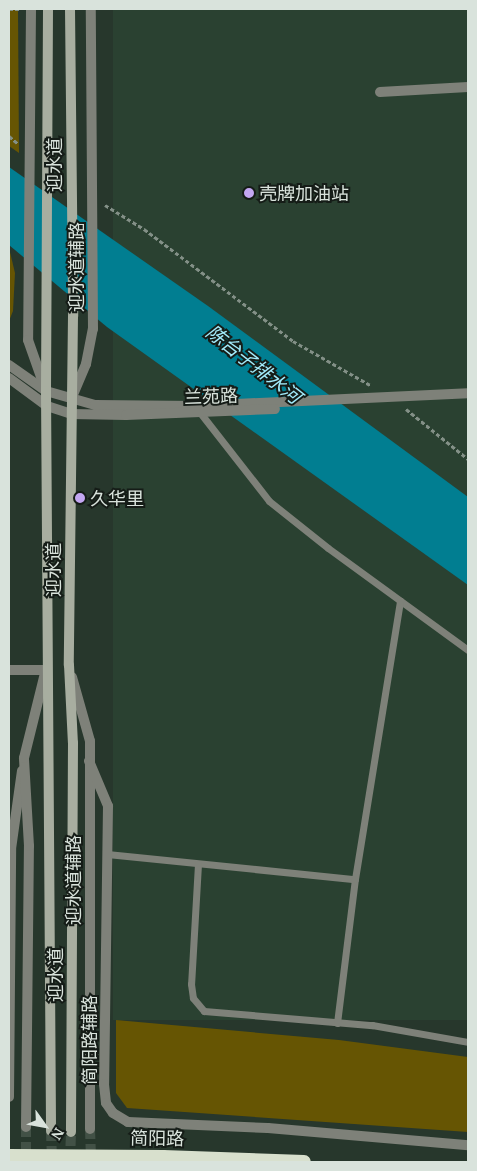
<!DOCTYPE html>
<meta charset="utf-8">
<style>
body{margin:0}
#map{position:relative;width:477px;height:1171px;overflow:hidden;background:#27372c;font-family:"PT Serif","Noto Sans SC",serif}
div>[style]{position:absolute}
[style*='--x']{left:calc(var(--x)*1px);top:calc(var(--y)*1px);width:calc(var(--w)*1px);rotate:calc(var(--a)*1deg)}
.built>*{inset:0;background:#2a4131;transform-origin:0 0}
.green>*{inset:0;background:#665503}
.water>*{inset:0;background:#017e91}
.tertiary-tunnel>*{height:10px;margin-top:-5px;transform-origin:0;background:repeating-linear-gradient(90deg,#425146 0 10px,transparent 0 15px)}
.secondary-tunnel>*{height:10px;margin-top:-5px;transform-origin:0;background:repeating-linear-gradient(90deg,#425146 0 10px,transparent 0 15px)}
.path>*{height:3px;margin-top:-1.5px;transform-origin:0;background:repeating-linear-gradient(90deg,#839087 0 4px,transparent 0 6.5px)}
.service>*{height:7px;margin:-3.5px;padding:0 3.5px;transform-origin:3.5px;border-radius:3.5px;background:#7e8179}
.minor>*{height:10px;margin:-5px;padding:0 5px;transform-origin:5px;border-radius:5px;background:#7e8179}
.tertiary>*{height:10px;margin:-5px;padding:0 5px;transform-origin:5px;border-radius:5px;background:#7e8179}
.secondary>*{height:10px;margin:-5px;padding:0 5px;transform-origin:5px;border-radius:5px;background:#a8aea0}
.trunk>*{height:14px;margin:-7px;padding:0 7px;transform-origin:7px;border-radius:7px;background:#d8e0cd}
.trunk-bridge>*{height:14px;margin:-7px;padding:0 7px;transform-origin:7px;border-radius:7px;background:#d8e0cd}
.dots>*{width:14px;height:14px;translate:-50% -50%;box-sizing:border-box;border:2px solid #151c17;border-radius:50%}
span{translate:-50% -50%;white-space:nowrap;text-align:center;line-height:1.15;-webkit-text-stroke:4px #151c17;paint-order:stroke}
.street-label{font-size:18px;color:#d9e3dc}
.poi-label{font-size:18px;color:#d9e3dc}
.left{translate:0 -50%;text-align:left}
.water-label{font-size:19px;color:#a3ecfc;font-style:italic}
.frame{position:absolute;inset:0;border:10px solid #d9e3dc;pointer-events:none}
.north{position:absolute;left:20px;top:1101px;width:50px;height:50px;-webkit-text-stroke:4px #151c17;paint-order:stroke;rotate:122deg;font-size:14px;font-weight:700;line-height:20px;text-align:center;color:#d9e3dc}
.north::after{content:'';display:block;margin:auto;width:18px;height:22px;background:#d9e3dc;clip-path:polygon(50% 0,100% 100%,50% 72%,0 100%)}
</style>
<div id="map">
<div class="built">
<i style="left:113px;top:9px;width:355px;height:1011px"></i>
</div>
<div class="green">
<i style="clip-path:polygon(9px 9px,18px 9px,19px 153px,9px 146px)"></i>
<i style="clip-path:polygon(9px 248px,15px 273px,13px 311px,9px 321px)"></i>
<i style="clip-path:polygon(116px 1020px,339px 1040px,468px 1057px,468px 1132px,127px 1108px,116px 1093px)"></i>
</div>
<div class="water">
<i style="clip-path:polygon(9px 167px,208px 306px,468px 497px,468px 585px,107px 327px,9px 245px)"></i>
</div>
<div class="tertiary-tunnel">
<i style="--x:26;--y:1127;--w:34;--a:90"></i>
<i style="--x:90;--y:1129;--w:32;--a:88"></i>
</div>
<div class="secondary-tunnel">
<i style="--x:51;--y:1131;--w:31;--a:88"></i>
<i style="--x:70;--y:1161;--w:29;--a:-88"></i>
</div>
<div class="path">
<i style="--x:9;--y:9;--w:10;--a:0"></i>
<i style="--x:9;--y:136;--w:11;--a:41"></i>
<i style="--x:105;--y:205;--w:46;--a:31.6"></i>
<i style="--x:144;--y:229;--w:186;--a:36.9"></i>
<i style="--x:293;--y:341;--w:89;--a:29.7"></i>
<i style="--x:406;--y:409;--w:80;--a:38.9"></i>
</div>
<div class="service">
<i style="--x:198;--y:410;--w:115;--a:52"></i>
<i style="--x:269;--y:501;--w:75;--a:38.5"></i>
<i style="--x:328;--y:548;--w:173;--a:36.1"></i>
<i style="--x:107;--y:854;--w:249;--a:5.8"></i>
<i style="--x:198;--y:864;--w:120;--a:93.3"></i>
<i style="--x:191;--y:984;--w:14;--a:82"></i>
<i style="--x:193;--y:998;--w:17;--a:50"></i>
<i style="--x:204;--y:1011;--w:169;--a:4.8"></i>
<i style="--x:372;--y:1025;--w:97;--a:10"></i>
<i style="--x:337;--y:1023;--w:145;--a:-82.9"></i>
<i style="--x:355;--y:879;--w:282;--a:-80.8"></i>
</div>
<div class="minor">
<i style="--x:31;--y:9;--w:331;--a:90.5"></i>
<i style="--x:28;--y:340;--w:54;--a:70.6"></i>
<i style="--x:380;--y:92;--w:88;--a:-3.3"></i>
<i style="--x:72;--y:397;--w:36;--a:-67"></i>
<i style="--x:86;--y:364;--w:36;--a:-79"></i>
<i style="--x:93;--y:329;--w:320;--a:-90.4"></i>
<i style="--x:9;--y:670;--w:37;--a:0"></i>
</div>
<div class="tertiary">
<i style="--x:9;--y:365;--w:45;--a:35.1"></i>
<i style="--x:46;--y:391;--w:51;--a:15.9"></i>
<i style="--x:95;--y:405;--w:100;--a:0.6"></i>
<i style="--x:195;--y:406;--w:273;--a:-2.7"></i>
<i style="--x:9;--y:378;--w:47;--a:36.4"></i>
<i style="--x:47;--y:406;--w:25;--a:18"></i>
<i style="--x:71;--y:414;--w:55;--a:1"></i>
<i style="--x:126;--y:415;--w:149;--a:-2.3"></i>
<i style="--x:72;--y:677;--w:66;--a:74.3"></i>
<i style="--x:90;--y:741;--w:388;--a:90"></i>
<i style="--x:89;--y:761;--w:49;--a:67.1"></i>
<i style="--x:108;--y:806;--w:278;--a:90.8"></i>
<i style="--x:104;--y:1084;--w:19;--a:84"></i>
<i style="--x:106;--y:1103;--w:12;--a:55"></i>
<i style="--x:113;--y:1113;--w:17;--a:31"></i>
<i style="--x:128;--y:1122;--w:140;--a:2.5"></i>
<i style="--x:268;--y:1128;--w:201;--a:4.9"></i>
<i style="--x:9;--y:1097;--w:248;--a:-89.5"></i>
<i style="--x:11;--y:849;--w:79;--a:-82"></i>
<i style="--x:26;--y:1127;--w:281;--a:-89.4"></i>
<i style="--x:29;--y:846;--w:88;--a:-93.3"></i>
<i style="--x:24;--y:758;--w:92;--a:-76.1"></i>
</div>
<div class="secondary">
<i style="--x:48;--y:9;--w:382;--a:90.3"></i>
<i style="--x:46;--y:391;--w:740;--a:89.61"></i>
<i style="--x:70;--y:9;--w:307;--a:89.4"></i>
<i style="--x:73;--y:316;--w:349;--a:90.7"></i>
<i style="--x:69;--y:665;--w:78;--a:87.1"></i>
<i style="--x:73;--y:743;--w:389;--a:90.3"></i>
</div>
<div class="trunk">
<i style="--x:163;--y:1157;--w:141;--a:2"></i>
</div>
<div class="trunk-bridge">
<i style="--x:9;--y:1156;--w:154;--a:0.4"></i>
</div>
<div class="dots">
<i style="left:249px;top:193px;background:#c3a7f2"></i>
<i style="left:80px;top:498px;background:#c3a7f2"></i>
</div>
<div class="street-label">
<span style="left:54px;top:165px;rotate:-90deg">迎水道</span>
<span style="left:76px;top:267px;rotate:-90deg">迎水道辅路</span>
<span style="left:211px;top:396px;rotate:-2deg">兰苑路</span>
<span style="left:53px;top:570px;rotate:-90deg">迎水道</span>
<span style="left:73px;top:880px;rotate:-90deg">迎水道辅路</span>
<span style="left:55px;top:975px;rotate:-90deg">迎水道</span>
<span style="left:89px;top:1040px;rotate:-90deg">简阳路辅路</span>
<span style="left:157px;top:1138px;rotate:1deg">简阳路</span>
</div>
<div class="poi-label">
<span class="left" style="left:259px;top:193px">壳牌加油站</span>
<span class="left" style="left:90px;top:498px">久华里</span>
</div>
<div class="water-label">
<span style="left:254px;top:364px;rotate:38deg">陈台子排水河</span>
</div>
<div class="frame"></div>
<div class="north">N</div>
</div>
